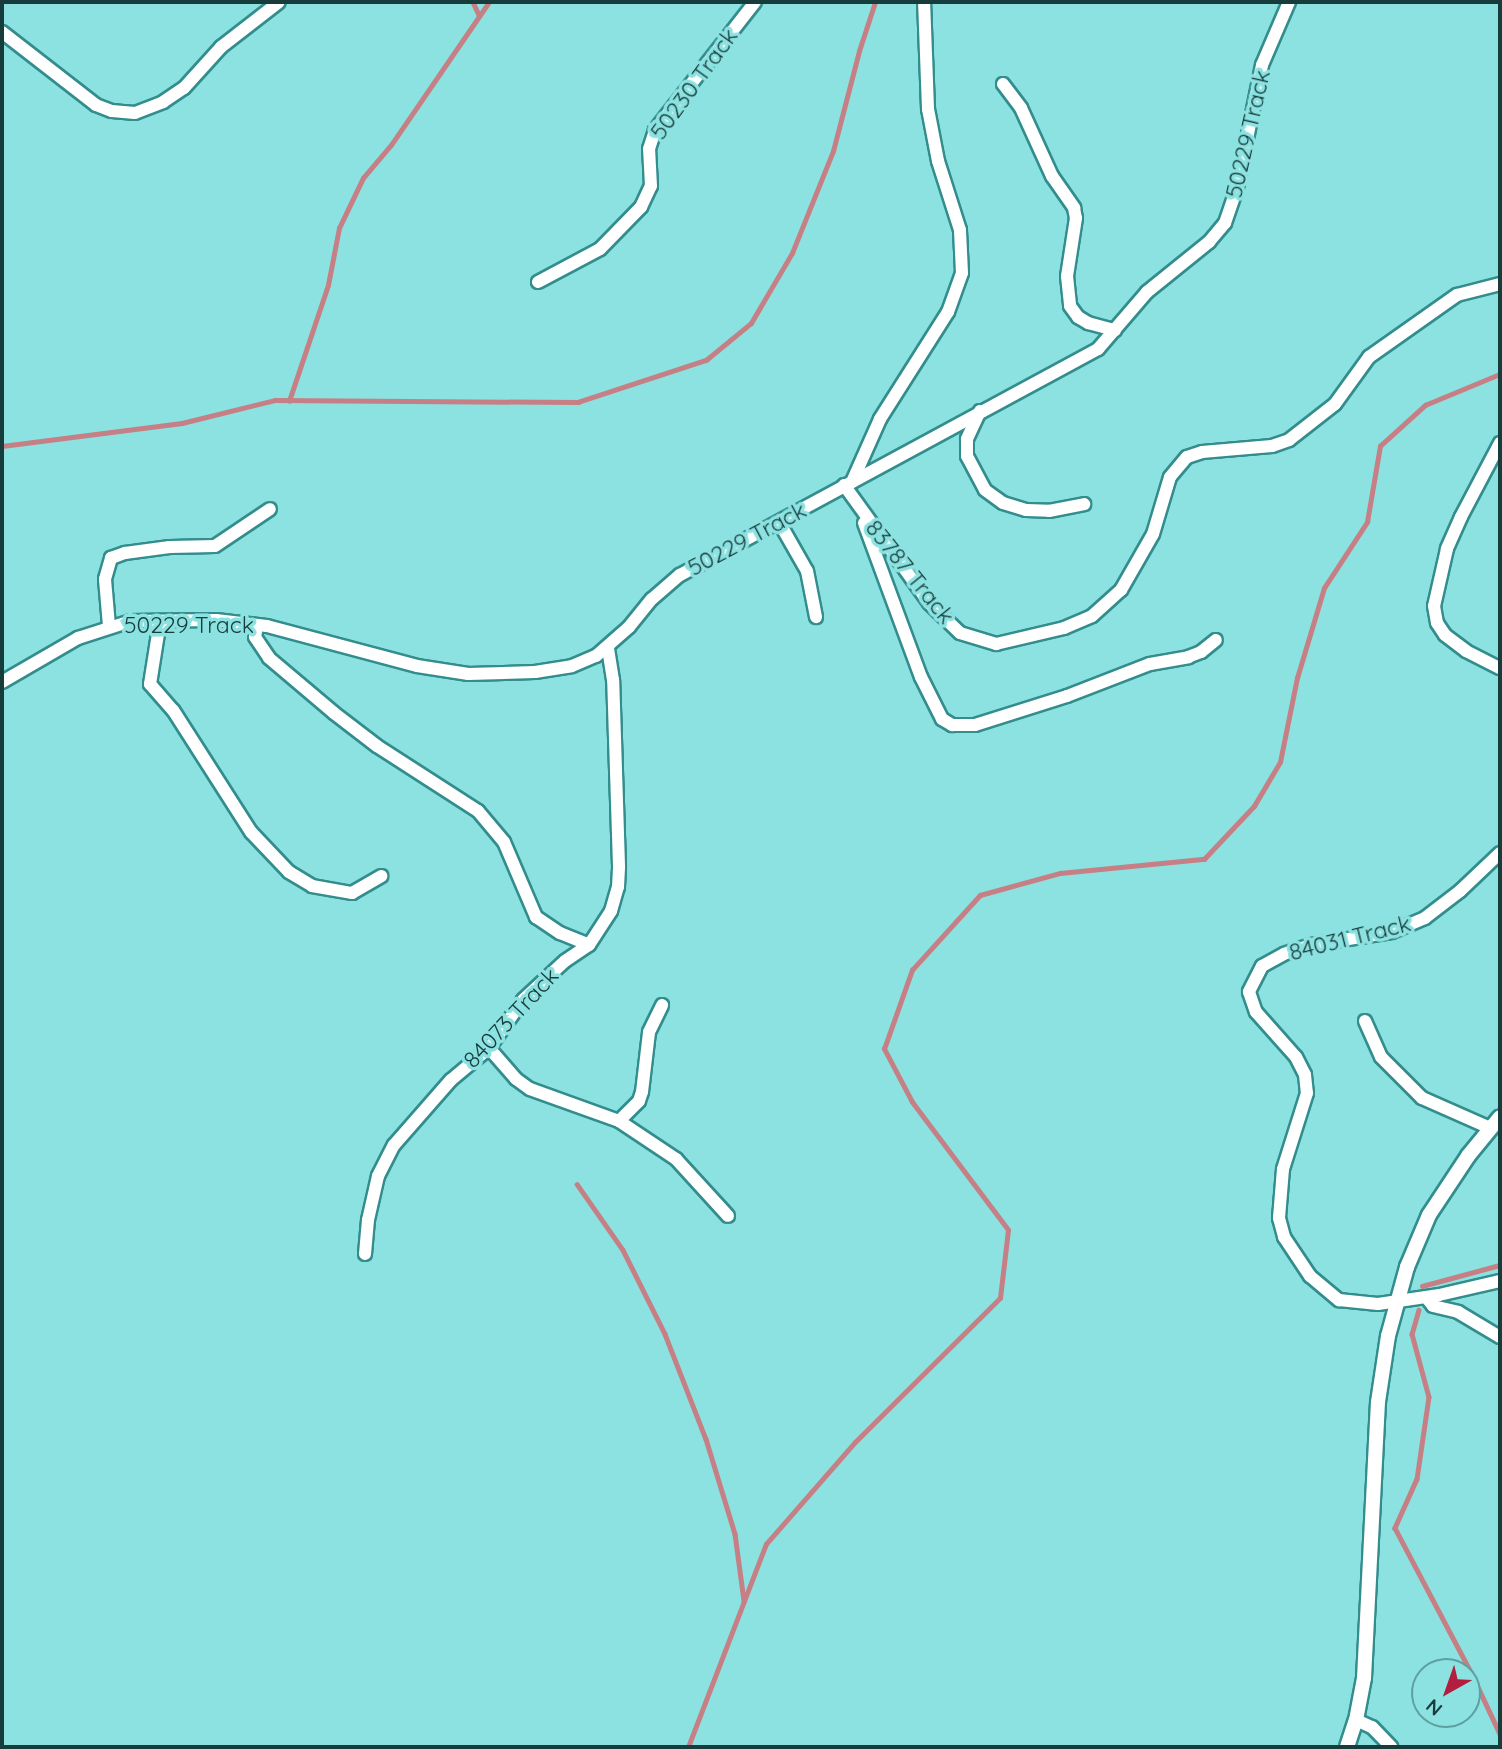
<!DOCTYPE html>
<style>
body{margin:0}
#map{position:relative;width:1502px;height:1749px;overflow:hidden;background:#8be2e1;font-family:Quicksand,sans-serif}
div>[style]{position:absolute}
[style*='--x']{left:calc(var(--x)*1px);top:calc(var(--y)*1px);width:calc(var(--w)*1px);rotate:calc(var(--a)*1deg)}
.stream>*{height:4.5px;margin:-2.25px;padding:0 2.25px;transform-origin:2.25px;border-radius:2.25px;background:#c67f84}
.roads{filter:drop-shadow(2px 0 #338d8d) drop-shadow(-2px 0 #338d8d) drop-shadow(0 2px #338d8d) drop-shadow(0 -2px #338d8d)}
.minor>*{height:12px;margin:-6px;padding:0 6px;transform-origin:6px;border-radius:6px;background:#fff}
.tertiary>*{height:14px;margin:-7px;padding:0 7px;transform-origin:7px;border-radius:7px;background:#fff}
span{translate:-50% -50%;white-space:nowrap;text-align:center;line-height:1.15;-webkit-text-stroke:7px #8be2e1;paint-order:stroke}
.street-label{font-size:23px;color:#173c3c}
.frame{position:absolute;inset:0;border:4px solid #173c3c;pointer-events:none}
.north{position:absolute;left:1411px;top:1658px;width:70px;height:70px;box-sizing:border-box;background:#8be2e1;border:2px solid #5da09f;border-radius:50%;rotate:220deg;font-size:19px;font-weight:700;line-height:28px;text-align:center;color:#173c3c}
.north::after{content:'';display:block;margin:auto;width:24px;height:32px;background:#b11e3f;clip-path:polygon(50% 0,100% 100%,50% 72%,0 100%)}
</style>
<div id="map">
<div class="stream">
<i style="--x:473;--y:2;--w:14;--a:65"></i>
<i style="--x:289;--y:401;--w:122;--a:-71.4"></i>
<i style="--x:328;--y:285;--w:58;--a:-79.1"></i>
<i style="--x:339;--y:228;--w:55;--a:-64.4"></i>
<i style="--x:363;--y:178;--w:43;--a:-49.7"></i>
<i style="--x:391;--y:145;--w:173;--a:-55.6"></i>
<i style="--x:2;--y:446;--w:181;--a:-7.3"></i>
<i style="--x:182;--y:423;--w:96;--a:-13.9"></i>
<i style="--x:275;--y:400;--w:303;--a:0.4"></i>
<i style="--x:578;--y:402;--w:135;--a:-18.2"></i>
<i style="--x:706;--y:360;--w:58;--a:-39.4"></i>
<i style="--x:751;--y:323;--w:81;--a:-59.6"></i>
<i style="--x:792;--y:253;--w:110;--a:-68.1"></i>
<i style="--x:833;--y:151;--w:103;--a:-75.4"></i>
<i style="--x:859;--y:51;--w:52;--a:-71.9"></i>
<i style="--x:577;--y:1184;--w:80;--a:55.1"></i>
<i style="--x:623;--y:1250;--w:94;--a:63.4"></i>
<i style="--x:665;--y:1334;--w:113;--a:68.7"></i>
<i style="--x:706;--y:1439;--w:99;--a:73"></i>
<i style="--x:735;--y:1534;--w:68;--a:82.3"></i>
<i style="--x:1422;--y:1286;--w:81;--a:-15.1"></i>
<i style="--x:1419;--y:1310;--w:25;--a:106"></i>
<i style="--x:1412;--y:1334;--w:65;--a:74.9"></i>
<i style="--x:1429;--y:1397;--w:83;--a:98.3"></i>
<i style="--x:1417;--y:1479;--w:54;--a:114.2"></i>
<i style="--x:1395;--y:1528;--w:163;--a:62.2"></i>
<i style="--x:1471;--y:1672;--w:68;--a:64.9"></i>
<i style="--x:688;--y:1747;--w:217;--a:-69"></i>
<i style="--x:766;--y:1544;--w:135;--a:-48.9"></i>
<i style="--x:855;--y:1442;--w:204;--a:-44.8"></i>
<i style="--x:1000;--y:1298;--w:68;--a:-83.3"></i>
<i style="--x:1008;--y:1230;--w:160;--a:-126.9"></i>
<i style="--x:912;--y:1102;--w:60;--a:-117.8"></i>
<i style="--x:884;--y:1049;--w:84;--a:-70.5"></i>
<i style="--x:912;--y:970;--w:101;--a:-47.8"></i>
<i style="--x:980;--y:895;--w:83;--a:-15.4"></i>
<i style="--x:1060;--y:873;--w:145;--a:-5.6"></i>
<i style="--x:1204;--y:859;--w:73;--a:-46.7"></i>
<i style="--x:1254;--y:806;--w:51;--a:-59.4"></i>
<i style="--x:1280;--y:762;--w:86;--a:-78.6"></i>
<i style="--x:1297;--y:678;--w:94;--a:-73.3"></i>
<i style="--x:1324;--y:588;--w:79;--a:-56.9"></i>
<i style="--x:1367;--y:522;--w:77;--a:-80.3"></i>
<i style="--x:1380;--y:446;--w:61;--a:-42.3"></i>
<i style="--x:1425;--y:405;--w:81;--a:-22.5"></i>
</div>
<div class="roads">
<div class="minor">
<i style="--x:2;--y:32;--w:119;--a:37.8"></i>
<i style="--x:96;--y:105;--w:17;--a:21"></i>
<i style="--x:112;--y:111;--w:23;--a:5"></i>
<i style="--x:135;--y:113;--w:30;--a:-21"></i>
<i style="--x:163;--y:102;--w:25;--a:-34"></i>
<i style="--x:184;--y:88;--w:55;--a:-47.9"></i>
<i style="--x:221;--y:47;--w:73;--a:-37.8"></i>
<i style="--x:1003;--y:84;--w:30;--a:53"></i>
<i style="--x:1021;--y:108;--w:75;--a:65.5"></i>
<i style="--x:1052;--y:176;--w:39;--a:55"></i>
<i style="--x:1074;--y:208;--w:10;--a:79"></i>
<i style="--x:1076;--y:218;--w:59;--a:98.8"></i>
<i style="--x:1067;--y:276;--w:30;--a:84"></i>
<i style="--x:1070;--y:306;--w:14;--a:54"></i>
<i style="--x:1078;--y:317;--w:12;--a:31"></i>
<i style="--x:1088;--y:323;--w:28;--a:15"></i>
<i style="--x:538;--y:282;--w:70;--a:-28"></i>
<i style="--x:600;--y:249;--w:59;--a:-45.7"></i>
<i style="--x:641;--y:207;--w:23;--a:-65"></i>
<i style="--x:651;--y:186;--w:37;--a:-93"></i>
<i style="--x:649;--y:149;--w:20;--a:-72"></i>
<i style="--x:655;--y:130;--w:162;--a:-52"></i>
<i style="--x:980;--y:411;--w:31;--a:115"></i>
<i style="--x:967;--y:439;--w:17;--a:90"></i>
<i style="--x:967;--y:456;--w:38;--a:62"></i>
<i style="--x:985;--y:490;--w:22;--a:36"></i>
<i style="--x:1003;--y:503;--w:24;--a:17"></i>
<i style="--x:1026;--y:510;--w:23;--a:2"></i>
<i style="--x:1049;--y:511;--w:36;--a:-11"></i>
<i style="--x:1500;--y:443;--w:84;--a:117.8"></i>
<i style="--x:1461;--y:517;--w:35;--a:114"></i>
<i style="--x:1447;--y:549;--w:58;--a:102.8"></i>
<i style="--x:1434;--y:606;--w:17;--a:80"></i>
<i style="--x:1437;--y:623;--w:14;--a:56"></i>
<i style="--x:1445;--y:635;--w:26;--a:37"></i>
<i style="--x:1466;--y:651;--w:38;--a:27"></i>
<i style="--x:852;--y:482;--w:69;--a:-66"></i>
<i style="--x:880;--y:419;--w:127;--a:-57.6"></i>
<i style="--x:948;--y:312;--w:41;--a:-70.3"></i>
<i style="--x:962;--y:273;--w:43;--a:-92.7"></i>
<i style="--x:960;--y:230;--w:72;--a:-107.7"></i>
<i style="--x:938;--y:161;--w:53;--a:-100.9"></i>
<i style="--x:928;--y:109;--w:107;--a:-92.1"></i>
<i style="--x:844;--y:485;--w:145;--a:54.2"></i>
<i style="--x:929;--y:603;--w:43;--a:44.1"></i>
<i style="--x:960;--y:633;--w:38;--a:17"></i>
<i style="--x:996;--y:644;--w:70;--a:-13.2"></i>
<i style="--x:1064;--y:628;--w:30;--a:-23"></i>
<i style="--x:1092;--y:616;--w:39;--a:-42"></i>
<i style="--x:1121;--y:590;--w:64;--a:-60.3"></i>
<i style="--x:1153;--y:534;--w:59;--a:-73.4"></i>
<i style="--x:1170;--y:477;--w:26;--a:-50"></i>
<i style="--x:1187;--y:457;--w:16;--a:-18"></i>
<i style="--x:1202;--y:452;--w:70;--a:-4.9"></i>
<i style="--x:1272;--y:446;--w:18;--a:-19"></i>
<i style="--x:1289;--y:440;--w:58;--a:-38"></i>
<i style="--x:1335;--y:404;--w:58;--a:-54.1"></i>
<i style="--x:1369;--y:357;--w:108;--a:-35.2"></i>
<i style="--x:1457;--y:295;--w:44;--a:-14.3"></i>
<i style="--x:779;--y:522;--w:56;--a:60.3"></i>
<i style="--x:807;--y:571;--w:47;--a:78.9"></i>
<i style="--x:864;--y:523;--w:164;--a:69.7"></i>
<i style="--x:921;--y:677;--w:47;--a:63.4"></i>
<i style="--x:942;--y:719;--w:12;--a:31"></i>
<i style="--x:952;--y:725;--w:23;--a:0"></i>
<i style="--x:975;--y:725;--w:96;--a:-17.5"></i>
<i style="--x:1067;--y:696;--w:89;--a:-21.1"></i>
<i style="--x:1150;--y:664;--w:39;--a:-10"></i>
<i style="--x:1188;--y:657;--w:14;--a:-21"></i>
<i style="--x:1201;--y:652;--w:19;--a:-39"></i>
<i style="--x:160;--y:621;--w:64;--a:99"></i>
<i style="--x:150;--y:684;--w:35;--a:49"></i>
<i style="--x:173;--y:710;--w:145;--a:57.4"></i>
<i style="--x:251;--y:832;--w:55;--a:46.5"></i>
<i style="--x:289;--y:872;--w:27;--a:31"></i>
<i style="--x:312;--y:886;--w:41;--a:9.9"></i>
<i style="--x:352;--y:893;--w:34;--a:-30"></i>
<i style="--x:257;--y:625;--w:12;--a:99"></i>
<i style="--x:255;--y:637;--w:25;--a:56"></i>
<i style="--x:269;--y:658;--w:85;--a:40.2"></i>
<i style="--x:334;--y:713;--w:54;--a:37.5"></i>
<i style="--x:377;--y:746;--w:120;--a:32.8"></i>
<i style="--x:478;--y:811;--w:40;--a:50"></i>
<i style="--x:504;--y:842;--w:82;--a:66.9"></i>
<i style="--x:536;--y:917;--w:29;--a:34"></i>
<i style="--x:560;--y:933;--w:31;--a:22"></i>
<i style="--x:109;--y:626;--w:47;--a:-94.9"></i>
<i style="--x:105;--y:579;--w:22;--a:-74"></i>
<i style="--x:111;--y:558;--w:15;--a:-20"></i>
<i style="--x:125;--y:553;--w:45;--a:-7.6"></i>
<i style="--x:170;--y:547;--w:45;--a:-1.3"></i>
<i style="--x:215;--y:546;--w:66;--a:-33.9"></i>
<i style="--x:2;--y:682;--w:88;--a:-30.1"></i>
<i style="--x:78;--y:638;--w:56;--a:-17.8"></i>
<i style="--x:131;--y:621;--w:85;--a:-0.7"></i>
<i style="--x:216;--y:620;--w:51;--a:6.7"></i>
<i style="--x:267;--y:626;--w:155;--a:14.9"></i>
<i style="--x:417;--y:666;--w:52;--a:8.9"></i>
<i style="--x:468;--y:674;--w:67;--a:-1.7"></i>
<i style="--x:535;--y:672;--w:37;--a:-9"></i>
<i style="--x:572;--y:666;--w:26;--a:-23"></i>
<i style="--x:596;--y:656;--w:44;--a:-41.3"></i>
<i style="--x:629;--y:627;--w:36;--a:-51"></i>
<i style="--x:652;--y:599;--w:37;--a:-41"></i>
<i style="--x:680;--y:575;--w:475;--a:-28.4"></i>
<i style="--x:1098;--y:349;--w:75;--a:-49.3"></i>
<i style="--x:1147;--y:292;--w:80;--a:-38.9"></i>
<i style="--x:1209;--y:242;--w:25;--a:-50"></i>
<i style="--x:1225;--y:223;--w:37;--a:-71"></i>
<i style="--x:1237;--y:188;--w:126;--a:-78.5"></i>
<i style="--x:1262;--y:65;--w:69;--a:-66.8"></i>
<i style="--x:1500;--y:853;--w:55;--a:136.5"></i>
<i style="--x:1460;--y:891;--w:44;--a:142.4"></i>
<i style="--x:1425;--y:918;--w:36;--a:157"></i>
<i style="--x:1392;--y:932;--w:82;--a:170.9"></i>
<i style="--x:1311;--y:945;--w:28;--a:162"></i>
<i style="--x:1284;--y:954;--w:25;--a:151"></i>
<i style="--x:1262;--y:966;--w:29;--a:117"></i>
<i style="--x:1249;--y:992;--w:21;--a:71"></i>
<i style="--x:1256;--y:1012;--w:60;--a:48.4"></i>
<i style="--x:1296;--y:1057;--w:20;--a:63"></i>
<i style="--x:1305;--y:1075;--w:18;--a:84"></i>
<i style="--x:1307;--y:1093;--w:80;--a:107.5"></i>
<i style="--x:1283;--y:1169;--w:49;--a:94.7"></i>
<i style="--x:1279;--y:1218;--w:20;--a:75"></i>
<i style="--x:1284;--y:1237;--w:47;--a:56.3"></i>
<i style="--x:1310;--y:1276;--w:38;--a:40"></i>
<i style="--x:1339;--y:1300;--w:39;--a:6"></i>
<i style="--x:1378;--y:1304;--w:62;--a:-8.4"></i>
<i style="--x:1439;--y:1295;--w:63;--a:-12.9"></i>
<i style="--x:1365;--y:1021;--w:39;--a:66"></i>
<i style="--x:1381;--y:1057;--w:58;--a:45"></i>
<i style="--x:1422;--y:1098;--w:74;--a:23.8"></i>
<i style="--x:489;--y:1048;--w:41;--a:48.9"></i>
<i style="--x:516;--y:1079;--w:17;--a:36"></i>
<i style="--x:530;--y:1089;--w:95;--a:19.8"></i>
<i style="--x:619;--y:1121;--w:69;--a:33.7"></i>
<i style="--x:676;--y:1159;--w:77;--a:47.6"></i>
<i style="--x:619;--y:1121;--w:28;--a:-45"></i>
<i style="--x:639;--y:1101;--w:9;--a:-72"></i>
<i style="--x:642;--y:1092;--w:60;--a:-83.3"></i>
<i style="--x:649;--y:1032;--w:30;--a:-64"></i>
<i style="--x:365;--y:1254;--w:34;--a:-85"></i>
<i style="--x:368;--y:1220;--w:45;--a:-77.2"></i>
<i style="--x:378;--y:1176;--w:35;--a:-63"></i>
<i style="--x:394;--y:1145;--w:86;--a:-48.8"></i>
<i style="--x:451;--y:1080;--w:50;--a:-40.1"></i>
<i style="--x:489;--y:1048;--w:59;--a:-54.7"></i>
<i style="--x:523;--y:1000;--w:57;--a:-42.9"></i>
<i style="--x:565;--y:961;--w:29;--a:-34"></i>
<i style="--x:589;--y:945;--w:40;--a:-57.1"></i>
<i style="--x:611;--y:911;--w:25;--a:-74"></i>
<i style="--x:618;--y:887;--w:21;--a:-87"></i>
<i style="--x:619;--y:866;--w:186;--a:-91.8"></i>
<i style="--x:613;--y:680;--w:32;--a:-99"></i>
<i style="--x:1426;--y:1297;--w:11;--a:52"></i>
<i style="--x:1433;--y:1306;--w:26;--a:13"></i>
<i style="--x:1458;--y:1312;--w:49;--a:30.8"></i>
<i style="--x:1356;--y:1720;--w:17;--a:24"></i>
<i style="--x:1372;--y:1727;--w:28;--a:46"></i>
</div>
<div class="tertiary">
<i style="--x:1347;--y:1747;--w:28;--a:-72"></i>
<i style="--x:1356;--y:1720;--w:43;--a:-79.2"></i>
<i style="--x:1364;--y:1678;--w:276;--a:-87.1"></i>
<i style="--x:1378;--y:1402;--w:67;--a:-81.4"></i>
<i style="--x:1388;--y:1336;--w:72;--a:-74.6"></i>
<i style="--x:1407;--y:1267;--w:56;--a:-67.1"></i>
<i style="--x:1429;--y:1215;--w:71;--a:-56.5"></i>
<i style="--x:1468;--y:1156;--w:50;--a:-50.6"></i>
</div>
</div>
<div class="street-label">
<span style="left:694px;top:84px;rotate:-54deg">50230 Track</span>
<span style="left:1248px;top:134px;rotate:-77deg">50229 Track</span>
<span style="left:747px;top:539px;rotate:-28deg">50229 Track</span>
<span style="left:910px;top:572px;rotate:51deg">83787 Track</span>
<span style="left:189px;top:625px">50229 Track</span>
<span style="left:1350px;top:938px;rotate:-14deg">84031 Track</span>
<span style="left:511px;top:1018px;rotate:-47deg">84073 Track</span>
</div>
<div class="frame"></div>
<div class="north">N</div>
</div>
